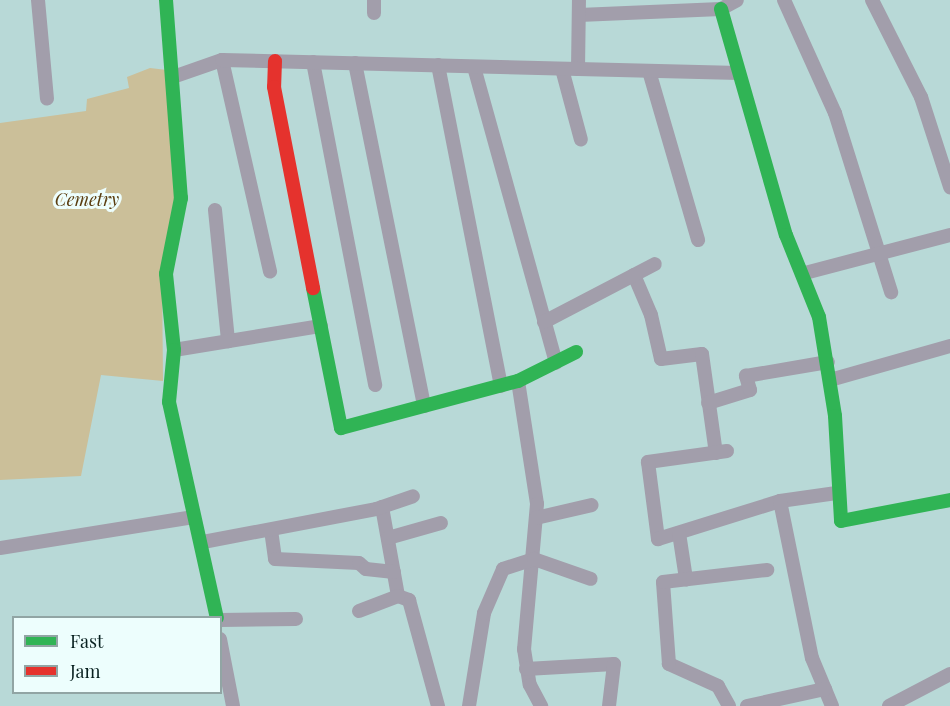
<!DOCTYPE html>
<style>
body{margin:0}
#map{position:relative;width:950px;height:706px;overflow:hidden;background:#b8d9d7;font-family:"Playfair Display",serif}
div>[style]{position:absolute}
.green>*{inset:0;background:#cbbf99}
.street>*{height:14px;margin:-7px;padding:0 7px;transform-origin:7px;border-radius:7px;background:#a29eab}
.fast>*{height:14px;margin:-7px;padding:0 7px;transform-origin:7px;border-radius:7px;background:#30b455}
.jam>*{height:14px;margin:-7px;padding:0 7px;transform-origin:7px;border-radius:7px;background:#e5322d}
span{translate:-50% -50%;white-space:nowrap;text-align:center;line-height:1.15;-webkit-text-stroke:6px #edfefd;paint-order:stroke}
.park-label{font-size:18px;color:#5a3d10;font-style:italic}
.legend{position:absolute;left:12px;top:616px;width:210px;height:78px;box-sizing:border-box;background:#edfefd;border:2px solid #91a5a4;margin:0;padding:8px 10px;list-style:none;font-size:18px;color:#07201f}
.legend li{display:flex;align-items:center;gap:12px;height:30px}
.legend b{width:30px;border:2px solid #91a5a4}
</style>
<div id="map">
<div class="green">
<i style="clip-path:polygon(150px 68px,167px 70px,176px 198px,162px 272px,163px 381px,101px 375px,81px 476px,0 480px,0 123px,86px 111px,87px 99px,129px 88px,127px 77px)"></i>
</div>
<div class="street">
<i style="left:38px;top:0;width:99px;rotate:84.8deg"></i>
<i style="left:784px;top:0;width:124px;rotate:65.7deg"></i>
<i style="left:835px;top:113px;width:188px;rotate:72.6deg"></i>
<i style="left:872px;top:0;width:109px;rotate:63.2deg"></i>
<i style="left:921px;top:97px;width:95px;rotate:72.1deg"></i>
<i style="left:374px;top:13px;width:13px;rotate:-90deg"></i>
<i style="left:579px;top:15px;width:142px;rotate:-2.4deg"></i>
<i style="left:721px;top:9px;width:18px;rotate:-29deg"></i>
<i style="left:222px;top:60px;width:217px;rotate:77.2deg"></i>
<i style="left:313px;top:62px;width:329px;rotate:79.1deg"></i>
<i style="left:355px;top:63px;width:350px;rotate:78.6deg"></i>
<i style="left:438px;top:65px;width:327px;rotate:78.9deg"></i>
<i style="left:474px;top:67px;width:307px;rotate:74.5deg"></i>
<i style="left:562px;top:69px;width:73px;rotate:75deg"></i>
<i style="left:578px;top:69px;width:69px;rotate:-89.2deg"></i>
<i style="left:649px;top:71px;width:176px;rotate:73.8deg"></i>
<i style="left:173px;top:77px;width:52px;rotate:-19.1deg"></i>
<i style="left:222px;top:60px;width:517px;rotate:1.44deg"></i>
<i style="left:215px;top:210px;width:132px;rotate:84.3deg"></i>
<i style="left:805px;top:273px;width:150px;rotate:-14.7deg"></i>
<i style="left:634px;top:275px;width:43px;rotate:67deg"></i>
<i style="left:651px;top:315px;width:45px;rotate:77.2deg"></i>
<i style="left:661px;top:359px;width:41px;rotate:-7deg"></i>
<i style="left:702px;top:354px;width:100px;rotate:82deg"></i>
<i style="left:544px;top:322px;width:125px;rotate:-27.6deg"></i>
<i style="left:174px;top:350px;width:149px;rotate:-9.3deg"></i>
<i style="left:830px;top:380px;width:125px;rotate:-15.8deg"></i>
<i style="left:518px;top:381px;width:124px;rotate:81.2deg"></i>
<i style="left:537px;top:504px;width:146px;rotate:95.1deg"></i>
<i style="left:524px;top:649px;width:36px;rotate:81deg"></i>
<i style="left:530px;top:685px;width:24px;rotate:62deg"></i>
<i style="left:708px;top:403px;width:44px;rotate:-17.2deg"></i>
<i style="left:750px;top:390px;width:15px;rotate:-106deg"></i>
<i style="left:746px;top:376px;width:83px;rotate:-9.7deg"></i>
<i style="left:727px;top:451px;width:80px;rotate:172.1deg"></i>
<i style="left:648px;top:462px;width:78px;rotate:82.6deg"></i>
<i style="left:658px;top:539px;width:128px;rotate:-17.3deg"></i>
<i style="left:780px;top:501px;width:57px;rotate:-8.1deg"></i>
<i style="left:780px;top:501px;width:160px;rotate:78.5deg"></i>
<i style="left:812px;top:658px;width:52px;rotate:67.4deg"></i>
<i style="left:382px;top:507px;width:90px;rotate:79.8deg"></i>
<i style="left:398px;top:596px;width:12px;rotate:20deg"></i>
<i style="left:409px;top:600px;width:110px;rotate:74.7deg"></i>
<i style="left:536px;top:518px;width:57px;rotate:-13.1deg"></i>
<i style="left:271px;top:530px;width:29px;rotate:82deg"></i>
<i style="left:275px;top:559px;width:84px;rotate:2.7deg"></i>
<i style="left:359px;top:563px;width:9px;rotate:41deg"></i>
<i style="left:366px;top:569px;width:28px;rotate:6deg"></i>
<i style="left:679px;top:533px;width:47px;rotate:81.3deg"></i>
<i style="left:388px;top:538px;width:55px;rotate:-15.8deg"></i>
<i style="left:203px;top:542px;width:176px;rotate:-10.8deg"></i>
<i style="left:376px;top:509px;width:39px;rotate:-19deg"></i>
<i style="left:0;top:548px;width:196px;rotate:-9.1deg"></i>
<i style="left:359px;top:611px;width:42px;rotate:-21deg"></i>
<i style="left:220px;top:620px;width:76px;rotate:-0.8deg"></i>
<i style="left:220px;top:639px;width:68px;rotate:79deg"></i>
<i style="left:526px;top:669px;width:88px;rotate:-3.3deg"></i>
<i style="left:614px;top:664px;width:42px;rotate:96.8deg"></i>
<i style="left:469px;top:706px;width:94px;rotate:-80.8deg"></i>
<i style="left:484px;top:613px;width:48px;rotate:-66.6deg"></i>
<i style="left:503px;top:569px;width:33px;rotate:-18deg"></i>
<i style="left:534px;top:559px;width:60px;rotate:19.3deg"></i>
<i style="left:729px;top:706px;width:23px;rotate:-119deg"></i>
<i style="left:718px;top:686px;width:54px;rotate:-155.8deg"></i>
<i style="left:669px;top:664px;width:82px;rotate:-94.2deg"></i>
<i style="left:663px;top:582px;width:105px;rotate:-6.6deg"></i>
<i style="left:747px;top:706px;width:80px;rotate:-12.3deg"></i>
<i style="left:889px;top:706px;width:69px;rotate:-27.7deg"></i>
</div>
<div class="fast">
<i style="left:166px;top:0;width:199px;rotate:85.7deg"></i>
<i style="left:181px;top:198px;width:77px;rotate:101.2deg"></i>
<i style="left:166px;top:274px;width:76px;rotate:84deg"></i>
<i style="left:174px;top:350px;width:52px;rotate:95.5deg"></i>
<i style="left:169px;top:402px;width:221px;rotate:77.5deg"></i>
<i style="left:721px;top:9px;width:235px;rotate:74deg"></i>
<i style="left:786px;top:235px;width:88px;rotate:68.1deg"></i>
<i style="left:819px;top:317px;width:100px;rotate:80.8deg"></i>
<i style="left:835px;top:416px;width:105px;rotate:86.7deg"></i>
<i style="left:841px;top:521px;width:111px;rotate:-10.9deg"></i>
<i style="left:313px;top:288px;width:143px;rotate:78.7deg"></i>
<i style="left:341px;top:428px;width:183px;rotate:-14.9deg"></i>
<i style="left:518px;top:381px;width:65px;rotate:-26.6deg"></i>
</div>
<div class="jam">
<i style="left:275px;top:61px;width:26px;rotate:92deg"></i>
<i style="left:274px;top:87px;width:205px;rotate:79deg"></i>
</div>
<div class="park-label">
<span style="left:87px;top:199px">Cemetry</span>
</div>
<ul class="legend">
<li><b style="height:8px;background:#30b455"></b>Fast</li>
<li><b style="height:8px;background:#e5322d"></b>Jam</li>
</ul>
</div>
